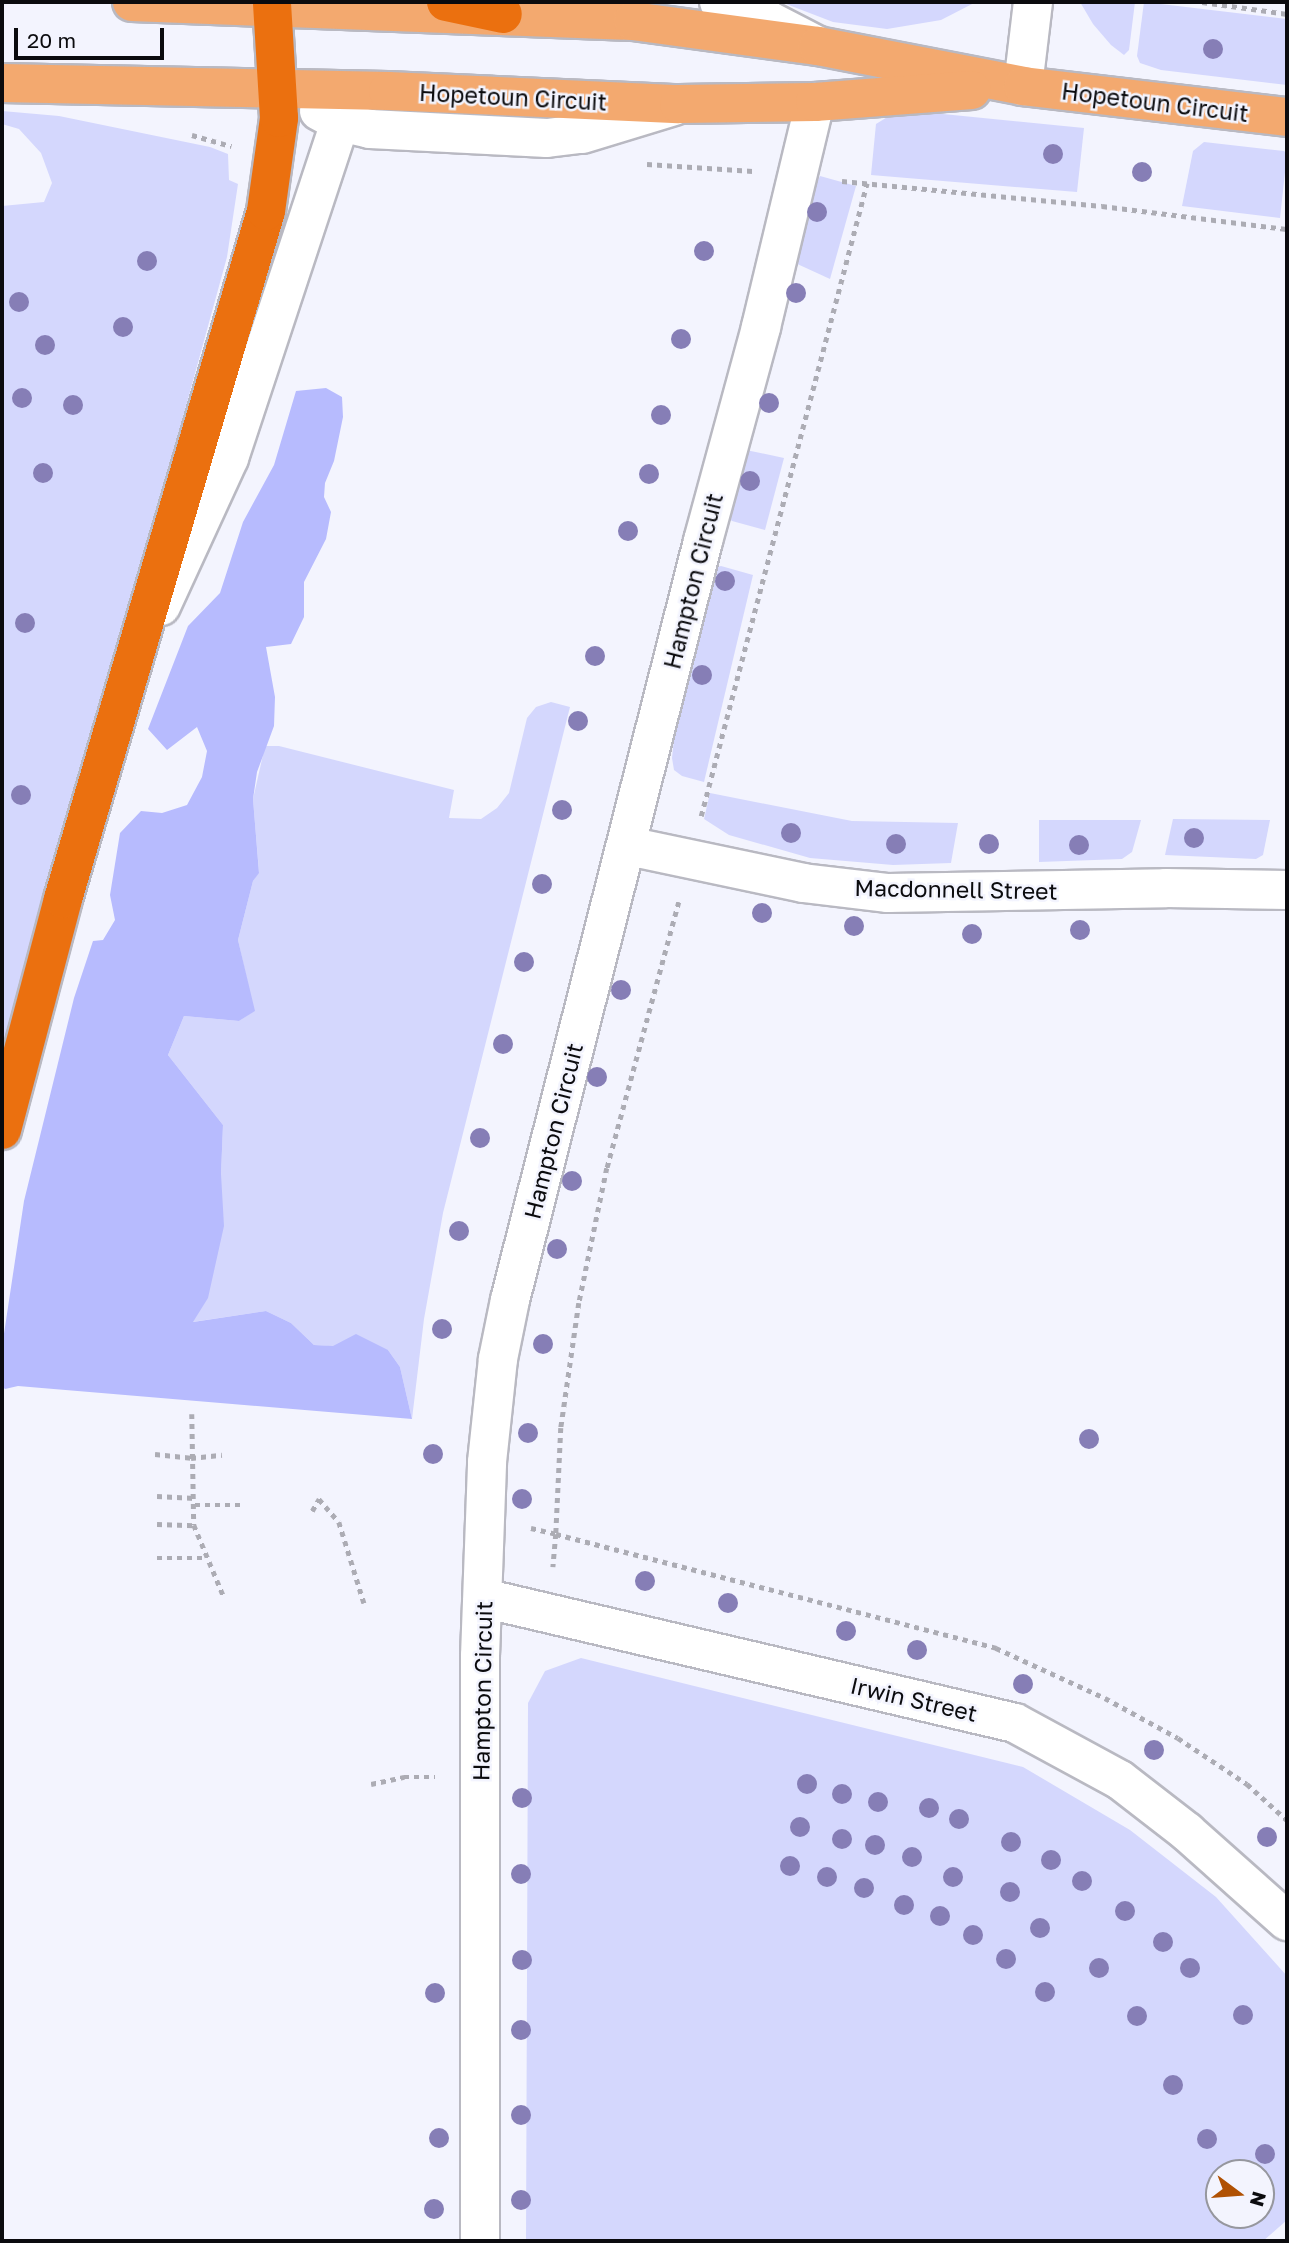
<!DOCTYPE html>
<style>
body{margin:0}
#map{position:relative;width:1289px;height:2243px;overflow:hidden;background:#f3f4fe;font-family:"Golos Text",sans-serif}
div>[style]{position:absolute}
.green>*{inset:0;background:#d4d7fd}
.forest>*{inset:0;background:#b7bbfe}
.path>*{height:4.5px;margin-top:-2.25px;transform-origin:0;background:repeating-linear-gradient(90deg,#acacb4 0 5px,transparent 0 10px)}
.roads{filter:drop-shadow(2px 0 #b9b9c2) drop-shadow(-2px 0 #b9b9c2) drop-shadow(0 2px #b9b9c2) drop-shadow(0 -2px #b9b9c2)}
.minor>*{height:38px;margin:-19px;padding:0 19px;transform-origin:19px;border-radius:19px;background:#fff}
.major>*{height:38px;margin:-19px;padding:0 19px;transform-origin:19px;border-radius:19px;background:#f3a96f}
.highway>*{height:38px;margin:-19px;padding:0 19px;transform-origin:19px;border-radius:19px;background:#eb700f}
.trees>*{width:20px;height:20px;margin:-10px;border-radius:50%;background:#867eb6}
span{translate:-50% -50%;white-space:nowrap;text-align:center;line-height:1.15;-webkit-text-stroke:5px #f3f4fe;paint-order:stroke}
.street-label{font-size:23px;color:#0b0b0e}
.frame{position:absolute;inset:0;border:4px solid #0b0b0e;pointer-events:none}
.north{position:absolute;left:1205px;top:2159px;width:70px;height:70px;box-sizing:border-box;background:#f3f4fe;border:2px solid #96979e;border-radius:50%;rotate:106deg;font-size:19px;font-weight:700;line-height:28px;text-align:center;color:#0b0b0e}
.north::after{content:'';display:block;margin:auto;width:24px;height:32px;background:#b05103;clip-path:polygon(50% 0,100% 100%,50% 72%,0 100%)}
.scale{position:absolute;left:14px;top:28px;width:150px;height:32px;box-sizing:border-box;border:4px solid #0b0b0e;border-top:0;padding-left:9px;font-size:21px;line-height:24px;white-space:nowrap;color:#0b0b0e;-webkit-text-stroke:5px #f3f4fe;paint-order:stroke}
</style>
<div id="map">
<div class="green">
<i style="clip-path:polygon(781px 2px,976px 2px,941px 20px,887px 29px,833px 22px)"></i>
<i style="clip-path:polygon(1080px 2px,1135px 2px,1129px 50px,1124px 55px,1111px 45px,1093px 24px)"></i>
<i style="clip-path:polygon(1144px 2px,1287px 19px,1287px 85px,1161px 70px,1140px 63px,1137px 56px)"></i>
<i style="clip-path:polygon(2px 111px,59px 116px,210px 147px,228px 154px,229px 180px,238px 184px,227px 257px,2px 1076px,2px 206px,44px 202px,52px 183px,41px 153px,19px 129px,2px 124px)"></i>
<i style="clip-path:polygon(913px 111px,1084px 128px,1077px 192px,871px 175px,876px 124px,889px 116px)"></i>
<i style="clip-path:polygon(1204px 142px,1284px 151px,1287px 154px,1280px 218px,1182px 206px,1193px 151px)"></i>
<i style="clip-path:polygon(820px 176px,856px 186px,830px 279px,793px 262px,810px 197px)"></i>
<i style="clip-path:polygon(746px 450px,784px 458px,765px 530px,732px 521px,728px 517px)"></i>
<i style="clip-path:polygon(721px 566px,753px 575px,704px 782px,682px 776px,674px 770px,672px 758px,675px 729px,717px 567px)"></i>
<i style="clip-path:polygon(551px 702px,570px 707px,443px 1213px,424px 1319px,412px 1419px,400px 1367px,388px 1350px,314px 1345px,291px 1323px,266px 1311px,192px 1322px,221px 1174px,223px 1125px,168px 1055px,184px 1016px,239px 1021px,254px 1011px,238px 940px,253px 881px,259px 872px,253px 799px,265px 746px,279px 746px,454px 790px,449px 818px,481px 819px,497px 808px,509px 793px,527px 718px,536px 707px)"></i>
<i style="clip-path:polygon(710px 793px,852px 821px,958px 823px,951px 863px,893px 865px,810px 858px,729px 835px,704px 819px)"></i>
<i style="clip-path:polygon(1173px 819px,1270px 820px,1263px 855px,1256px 859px,1165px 855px)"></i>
<i style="clip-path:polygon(1039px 820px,1141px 820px,1132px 852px,1122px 859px,1039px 862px)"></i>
<i style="clip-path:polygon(evenodd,581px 1658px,1023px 1767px,1130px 1830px,1216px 1897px,1287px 1976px,1287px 2220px,1263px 2241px,526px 2241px,528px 1703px,545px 1671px,581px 1658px,1219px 2173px,1261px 2173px,1261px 2215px,1219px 2215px,1219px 2173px)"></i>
</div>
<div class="forest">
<i style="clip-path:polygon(326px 388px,342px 397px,343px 417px,334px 461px,325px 483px,324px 497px,331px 512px,326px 539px,304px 582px,304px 617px,291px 644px,266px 647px,275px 697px,274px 726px,257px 772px,253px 799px,259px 873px,253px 881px,238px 940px,255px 1011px,239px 1021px,184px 1016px,168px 1055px,223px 1125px,221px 1174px,224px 1226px,208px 1298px,193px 1322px,266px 1311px,291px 1323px,314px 1345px,333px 1346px,356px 1334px,388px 1350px,400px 1367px,412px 1419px,18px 1386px,5px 1389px,2px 1386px,2px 1347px,24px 1201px,74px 998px,93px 941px,103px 940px,115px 920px,110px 895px,120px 833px,141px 811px,162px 813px,187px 805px,202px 777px,207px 751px,197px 727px,167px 750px,148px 729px,188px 626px,220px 593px,243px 522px,274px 465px,296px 391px)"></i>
</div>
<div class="path">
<i style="left:1202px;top:2px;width:86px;rotate:8deg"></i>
<i style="left:192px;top:135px;width:41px;rotate:15.8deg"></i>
<i style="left:647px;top:164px;width:106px;rotate:3.8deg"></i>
<i style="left:842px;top:181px;width:261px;rotate:5.5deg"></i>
<i style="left:1102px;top:206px;width:186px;rotate:7.1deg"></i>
<i style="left:701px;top:816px;width:654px;rotate:-75.31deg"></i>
<i style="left:679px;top:902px;width:276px;rotate:105.1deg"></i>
<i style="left:607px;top:1168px;width:138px;rotate:101.7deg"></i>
<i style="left:579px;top:1303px;width:126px;rotate:98.2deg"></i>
<i style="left:561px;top:1428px;width:106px;rotate:92.7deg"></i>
<i style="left:556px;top:1534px;width:455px;rotate:14.5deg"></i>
<i style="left:996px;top:1648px;width:120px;rotate:24.6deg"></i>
<i style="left:1105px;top:1698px;width:83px;rotate:28.7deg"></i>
<i style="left:1178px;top:1738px;width:83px;rotate:33.7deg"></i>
<i style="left:1247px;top:1784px;width:54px;rotate:42deg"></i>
<i style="left:192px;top:1414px;width:111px;rotate:89deg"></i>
<i style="left:194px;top:1525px;width:78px;rotate:67.4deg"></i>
<i style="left:155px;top:1454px;width:36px;rotate:6deg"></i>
<i style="left:191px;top:1458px;width:31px;rotate:-6deg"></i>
<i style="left:157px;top:1496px;width:38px;rotate:3deg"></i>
<i style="left:195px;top:1505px;width:48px"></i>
<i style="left:312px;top:1511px;width:14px;rotate:-60deg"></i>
<i style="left:319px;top:1499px;width:30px;rotate:49deg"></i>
<i style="left:339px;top:1522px;width:85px;rotate:72.8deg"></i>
<i style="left:157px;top:1524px;width:37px;rotate:2deg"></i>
<i style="left:531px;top:1528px;width:26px;rotate:13deg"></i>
<i style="left:556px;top:1534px;width:33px;rotate:95deg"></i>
<i style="left:157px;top:1558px;width:50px"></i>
<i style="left:371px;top:1784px;width:34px;rotate:-12deg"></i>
<i style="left:404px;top:1777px;width:31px"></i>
</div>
<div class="roads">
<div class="minor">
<i style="left:719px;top:2px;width:52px;rotate:20.2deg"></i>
<i style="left:768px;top:20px;width:54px;rotate:27.5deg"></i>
<i style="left:1023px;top:86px;width:85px;rotate:-83.2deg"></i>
<i style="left:319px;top:111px;width:24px;rotate:28deg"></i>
<i style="left:340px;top:122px;width:31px;rotate:13deg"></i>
<i style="left:370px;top:129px;width:177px;rotate:2.9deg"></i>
<i style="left:547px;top:138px;width:35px;rotate:-7deg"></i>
<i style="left:582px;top:134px;width:96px;rotate:-16.9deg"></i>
<i style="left:161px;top:606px;width:163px;rotate:-65.3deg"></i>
<i style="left:229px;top:458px;width:354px;rotate:-71.7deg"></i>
<i style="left:628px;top:846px;width:179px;rotate:11.9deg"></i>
<i style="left:803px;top:883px;width:86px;rotate:6.7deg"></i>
<i style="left:888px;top:893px;width:278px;rotate:-1deg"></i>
<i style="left:1166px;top:888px;width:121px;rotate:0.9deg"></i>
<i style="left:483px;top:1598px;width:546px;rotate:13.22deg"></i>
<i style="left:1015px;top:1723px;width:119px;rotate:28.5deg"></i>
<i style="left:1120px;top:1780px;width:85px;rotate:37.8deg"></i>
<i style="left:1187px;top:1832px;width:134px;rotate:41.7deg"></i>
<i style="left:480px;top:2241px;width:585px;rotate:-90deg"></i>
<i style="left:480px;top:1656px;width:194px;rotate:-87.9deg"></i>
<i style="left:487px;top:1462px;width:104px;rotate:-83.9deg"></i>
<i style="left:498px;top:1359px;width:60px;rotate:-78.5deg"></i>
<i style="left:510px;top:1300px;width:783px;rotate:-75.73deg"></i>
<i style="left:703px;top:541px;width:222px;rotate:-74.8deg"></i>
<i style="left:761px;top:327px;width:231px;rotate:-76.5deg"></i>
</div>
<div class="major">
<i style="left:132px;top:2px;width:501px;rotate:2.17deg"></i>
<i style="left:633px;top:21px;width:187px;rotate:7.7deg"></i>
<i style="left:818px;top:46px;width:209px;rotate:11deg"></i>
<i style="left:1023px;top:86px;width:266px;rotate:6.7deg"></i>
<i style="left:2px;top:83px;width:386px;rotate:1.2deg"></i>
<i style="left:388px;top:91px;width:291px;rotate:2.6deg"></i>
<i style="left:679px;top:104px;width:136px;rotate:-0.8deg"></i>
<i style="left:815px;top:102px;width:157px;rotate:-4.4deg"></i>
</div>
<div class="highway">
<i style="left:446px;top:2px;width:58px;rotate:11.9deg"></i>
<i style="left:2px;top:1130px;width:239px;rotate:-75.2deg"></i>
<i style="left:63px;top:899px;width:717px;rotate:-73.56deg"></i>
<i style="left:266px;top:211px;width:94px;rotate:-82deg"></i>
<i style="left:279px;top:118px;width:116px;rotate:-93.5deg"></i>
</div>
</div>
<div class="trees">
<i style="left:1213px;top:49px"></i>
<i style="left:1053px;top:154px"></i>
<i style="left:1142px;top:172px"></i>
<i style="left:817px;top:212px"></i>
<i style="left:704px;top:251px"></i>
<i style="left:147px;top:261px"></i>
<i style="left:796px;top:293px"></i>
<i style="left:19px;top:302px"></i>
<i style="left:123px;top:327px"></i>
<i style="left:681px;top:339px"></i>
<i style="left:45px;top:345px"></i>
<i style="left:22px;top:398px"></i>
<i style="left:769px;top:403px"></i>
<i style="left:73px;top:405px"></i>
<i style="left:661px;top:415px"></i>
<i style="left:43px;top:473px"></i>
<i style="left:649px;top:474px"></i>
<i style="left:750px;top:481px"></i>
<i style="left:628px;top:531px"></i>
<i style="left:725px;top:581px"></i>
<i style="left:25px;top:623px"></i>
<i style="left:595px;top:656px"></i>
<i style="left:702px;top:675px"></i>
<i style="left:578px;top:721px"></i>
<i style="left:21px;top:795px"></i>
<i style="left:562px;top:810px"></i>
<i style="left:791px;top:833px"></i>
<i style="left:1194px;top:838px"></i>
<i style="left:896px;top:844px"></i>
<i style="left:989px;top:844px"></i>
<i style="left:1079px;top:845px"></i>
<i style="left:542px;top:884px"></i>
<i style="left:762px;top:913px"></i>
<i style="left:854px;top:926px"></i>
<i style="left:1080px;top:930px"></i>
<i style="left:972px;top:934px"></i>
<i style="left:524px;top:962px"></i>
<i style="left:621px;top:990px"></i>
<i style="left:503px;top:1044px"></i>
<i style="left:597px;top:1077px"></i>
<i style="left:480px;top:1138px"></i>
<i style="left:572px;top:1181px"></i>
<i style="left:459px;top:1231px"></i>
<i style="left:557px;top:1249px"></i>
<i style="left:442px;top:1329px"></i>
<i style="left:543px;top:1344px"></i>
<i style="left:528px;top:1433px"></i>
<i style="left:1089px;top:1439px"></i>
<i style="left:433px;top:1454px"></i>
<i style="left:522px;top:1499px"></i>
<i style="left:645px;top:1581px"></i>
<i style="left:728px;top:1603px"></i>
<i style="left:846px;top:1631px"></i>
<i style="left:917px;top:1650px"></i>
<i style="left:1023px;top:1684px"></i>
<i style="left:1154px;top:1750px"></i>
<i style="left:807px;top:1784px"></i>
<i style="left:842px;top:1794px"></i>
<i style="left:522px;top:1798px"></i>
<i style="left:878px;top:1802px"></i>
<i style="left:929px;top:1808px"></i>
<i style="left:959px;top:1819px"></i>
<i style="left:800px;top:1827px"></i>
<i style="left:1267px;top:1837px"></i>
<i style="left:842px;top:1839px"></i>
<i style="left:1011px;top:1842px"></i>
<i style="left:875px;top:1845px"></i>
<i style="left:912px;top:1857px"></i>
<i style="left:1051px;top:1860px"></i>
<i style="left:790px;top:1866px"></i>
<i style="left:521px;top:1874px"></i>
<i style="left:827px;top:1877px"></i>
<i style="left:953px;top:1877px"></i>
<i style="left:1082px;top:1881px"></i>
<i style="left:864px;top:1888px"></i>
<i style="left:1010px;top:1892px"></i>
<i style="left:904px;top:1905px"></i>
<i style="left:1125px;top:1911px"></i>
<i style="left:940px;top:1916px"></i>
<i style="left:1040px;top:1928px"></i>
<i style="left:973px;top:1935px"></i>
<i style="left:1163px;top:1942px"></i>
<i style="left:1006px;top:1959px"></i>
<i style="left:522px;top:1960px"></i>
<i style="left:1099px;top:1968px"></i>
<i style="left:1190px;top:1968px"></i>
<i style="left:1045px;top:1992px"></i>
<i style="left:435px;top:1993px"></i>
<i style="left:1243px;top:2015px"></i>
<i style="left:1137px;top:2016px"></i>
<i style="left:521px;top:2030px"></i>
<i style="left:1173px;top:2085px"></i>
<i style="left:521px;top:2115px"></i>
<i style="left:439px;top:2138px"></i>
<i style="left:1207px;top:2139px"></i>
<i style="left:1265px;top:2154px"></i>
<i style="left:521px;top:2200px"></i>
<i style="left:434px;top:2209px"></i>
</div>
<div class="street-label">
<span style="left:513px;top:97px;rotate:3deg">Hopetoun Circuit</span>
<span style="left:1155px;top:102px;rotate:7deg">Hopetoun Circuit</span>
<span style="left:693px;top:581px;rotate:-76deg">Hampton Circuit</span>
<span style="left:956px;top:889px;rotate:1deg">Macdonnell Street</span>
<span style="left:553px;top:1131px;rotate:-76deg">Hampton Circuit</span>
<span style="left:482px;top:1691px;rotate:-89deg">Hampton Circuit</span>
<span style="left:914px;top:1699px;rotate:13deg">Irwin Street</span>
</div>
<div class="frame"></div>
<div class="north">N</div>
<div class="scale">20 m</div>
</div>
